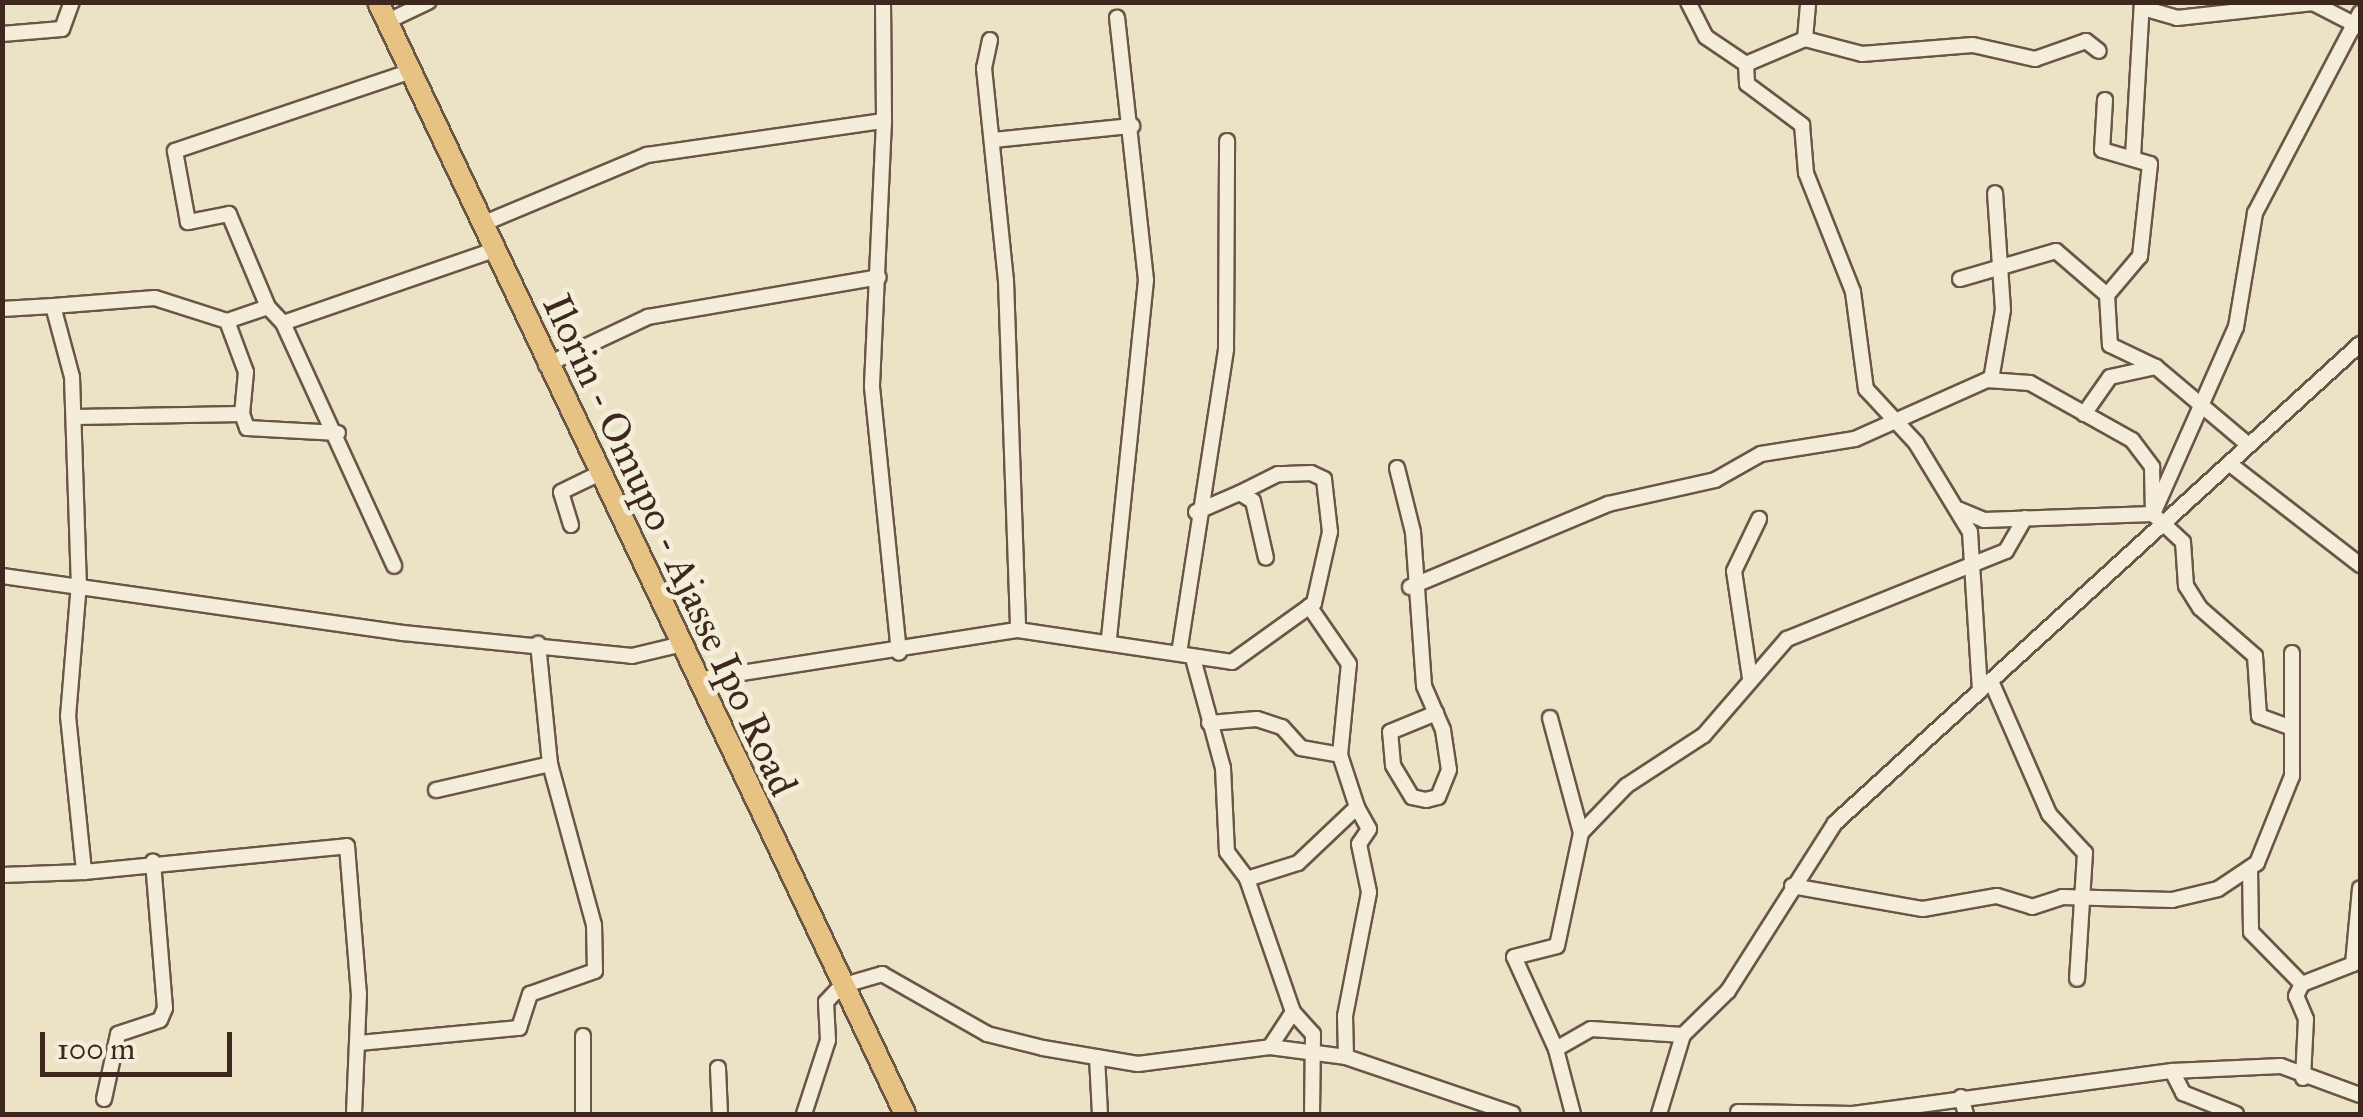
<!DOCTYPE html>
<style>
body{margin:0}
#map{position:relative;width:2363px;height:1117px;overflow:hidden;background:#ece3c6;font-family:"IM FELL Great Primer",serif}
div>[style]{position:absolute}
.roads{filter:drop-shadow(2px 0 #6a5647) drop-shadow(-2px 0 #6a5647) drop-shadow(0 2px #6a5647) drop-shadow(0 -2px #6a5647)}
.minor>*{height:14px;margin:-7px;padding:0 7px;transform-origin:7px;border-radius:7px;background:#f3edda}
.highway>*{height:20px;margin:-10px;padding:0 10px;transform-origin:10px;border-radius:10px;background:#e6c283}
span{translate:-50% -50%;white-space:nowrap;text-align:center;line-height:1.15;-webkit-text-stroke:10px #f3edda;paint-order:stroke}
.street-label{font-size:40px;color:#3e271d}
.frame{position:absolute;inset:0;border:5px solid #3e271d;pointer-events:none}
.scale{position:absolute;left:40px;top:1032px;width:192px;height:45px;box-sizing:border-box;border:5px solid #3e271d;border-top:0;padding-left:12px;font-size:30px;line-height:35px;white-space:nowrap;color:#3e271d;-webkit-text-stroke:8px #f3edda;paint-order:stroke}
</style>
<div id="map">
<div class="roads">
<div class="minor">
<i style="left:883px;top:2px;width:119px;rotate:89.5deg"></i>
<i style="left:1688px;top:2px;width:39px;rotate:63deg"></i>
<i style="left:1706px;top:37px;width:48px;rotate:34deg"></i>
<i style="left:1746px;top:64px;width:20px;rotate:87deg"></i>
<i style="left:1747px;top:84px;width:69px;rotate:36.7deg"></i>
<i style="left:1802px;top:125px;width:48px;rotate:85.2deg"></i>
<i style="left:1806px;top:173px;width:128px;rotate:68.4deg"></i>
<i style="left:1853px;top:292px;width:98px;rotate:82.4deg"></i>
<i style="left:1866px;top:389px;width:74px;rotate:47.2deg"></i>
<i style="left:1916px;top:443px;width:104px;rotate:58.8deg"></i>
<i style="left:1970px;top:532px;width:159px;rotate:86.4deg"></i>
<i style="left:2143px;top:8px;width:35px;rotate:16deg"></i>
<i style="left:2177px;top:18px;width:137px;rotate:-6.3deg"></i>
<i style="left:2313px;top:3px;width:53px;rotate:27.1deg"></i>
<i style="left:386px;top:22px;width:47px;rotate:-25.5deg"></i>
<i style="left:2px;top:34px;width:60px;rotate:-4.8deg"></i>
<i style="left:62px;top:29px;width:29px;rotate:-70deg"></i>
<i style="left:1805px;top:39px;width:37px;rotate:-85deg"></i>
<i style="left:990px;top:40px;width:29px;rotate:102deg"></i>
<i style="left:984px;top:68px;width:214px;rotate:84.1deg"></i>
<i style="left:1006px;top:281px;width:349px;rotate:88deg"></i>
<i style="left:1746px;top:64px;width:64px;rotate:-23deg"></i>
<i style="left:1805px;top:39px;width:59px;rotate:14.7deg"></i>
<i style="left:1862px;top:54px;width:111px;rotate:-4.6deg"></i>
<i style="left:1973px;top:45px;width:64px;rotate:12.7deg"></i>
<i style="left:2035px;top:59px;width:54px;rotate:-19.4deg"></i>
<i style="left:2086px;top:41px;width:16px;rotate:38deg"></i>
<i style="left:2105px;top:100px;width:50px;rotate:93.4deg"></i>
<i style="left:2102px;top:150px;width:50px;rotate:16.3deg"></i>
<i style="left:2150px;top:164px;width:93px;rotate:96.2deg"></i>
<i style="left:2140px;top:256px;width:51px;rotate:130.2deg"></i>
<i style="left:993px;top:140px;width:140px;rotate:-5.8deg"></i>
<i style="left:2133px;top:157px;width:154px;rotate:-86.7deg"></i>
<i style="left:482px;top:224px;width:179px;rotate:-22.7deg"></i>
<i style="left:647px;top:155px;width:239px;rotate:-8.2deg"></i>
<i style="left:884px;top:121px;width:266px;rotate:92.6deg"></i>
<i style="left:872px;top:387px;width:267px;rotate:84.2deg"></i>
<i style="left:1960px;top:279px;width:100px;rotate:-16.3deg"></i>
<i style="left:2056px;top:251px;width:67px;rotate:40.8deg"></i>
<i style="left:2107px;top:295px;width:50px;rotate:86.6deg"></i>
<i style="left:2110px;top:345px;width:51px;rotate:25.6deg"></i>
<i style="left:53px;top:306px;width:102px;rotate:-4.5deg"></i>
<i style="left:155px;top:298px;width:76px;rotate:17.7deg"></i>
<i style="left:227px;top:321px;width:54px;rotate:69.6deg"></i>
<i style="left:246px;top:372px;width:42px;rotate:95.4deg"></i>
<i style="left:268px;top:307px;width:22px;rotate:47deg"></i>
<i style="left:283px;top:323px;width:223px;rotate:-19.1deg"></i>
<i style="left:2px;top:309px;width:51px;rotate:-3.4deg"></i>
<i style="left:53px;top:306px;width:73px;rotate:75deg"></i>
<i style="left:72px;top:377px;width:206px;rotate:88.1deg"></i>
<i style="left:79px;top:583px;width:133px;rotate:94.7deg"></i>
<i style="left:68px;top:716px;width:157px;rotate:84.1deg"></i>
<i style="left:84px;top:872px;width:82px;rotate:177.9deg"></i>
<i style="left:227px;top:321px;width:43px;rotate:-18.9deg"></i>
<i style="left:268px;top:307px;width:101px;rotate:-112.8deg"></i>
<i style="left:229px;top:214px;width:42px;rotate:169deg"></i>
<i style="left:188px;top:222px;width:72px;rotate:-100.4deg"></i>
<i style="left:175px;top:151px;width:247px;rotate:-18.7deg"></i>
<i style="left:283px;top:323px;width:267px;rotate:65.4deg"></i>
<i style="left:546px;top:365px;width:113px;rotate:-25.2deg"></i>
<i style="left:648px;top:317px;width:234px;rotate:-9.8deg"></i>
<i style="left:1991px;top:380px;width:71px;rotate:-80.3deg"></i>
<i style="left:2003px;top:310px;width:117px;rotate:-93.9deg"></i>
<i style="left:2084px;top:414px;width:45px;rotate:-54.9deg"></i>
<i style="left:2110px;top:377px;width:47px;rotate:-12.3deg"></i>
<i style="left:2156px;top:367px;width:115px;rotate:40.1deg"></i>
<i style="left:76px;top:417px;width:166px;rotate:-1deg"></i>
<i style="left:242px;top:414px;width:15px;rotate:70deg"></i>
<i style="left:247px;top:428px;width:91px;rotate:3.1deg"></i>
<i style="left:2230px;top:464px;width:165px;rotate:37.8deg"></i>
<i style="left:1397px;top:468px;width:66px;rotate:76deg"></i>
<i style="left:1413px;top:532px;width:154px;rotate:85.9deg"></i>
<i style="left:1424px;top:686px;width:48px;rotate:66.6deg"></i>
<i style="left:1443px;top:730px;width:40px;rotate:81.5deg"></i>
<i style="left:1449px;top:770px;width:29px;rotate:112deg"></i>
<i style="left:1438px;top:797px;width:12px;rotate:166deg"></i>
<i style="left:1426px;top:800px;width:14px;rotate:-168deg"></i>
<i style="left:1412px;top:797px;width:37px;rotate:-121deg"></i>
<i style="left:1393px;top:765px;width:33px;rotate:-95deg"></i>
<i style="left:1390px;top:732px;width:50px;rotate:-22.4deg"></i>
<i style="left:1196px;top:512px;width:48px;rotate:-23.4deg"></i>
<i style="left:1240px;top:493px;width:15px;rotate:32deg"></i>
<i style="left:1253px;top:501px;width:58px;rotate:77.2deg"></i>
<i style="left:571px;top:525px;width:34px;rotate:-107deg"></i>
<i style="left:561px;top:492px;width:41px;rotate:-25.9deg"></i>
<i style="left:2px;top:576px;width:405px;rotate:8.1deg"></i>
<i style="left:403px;top:633px;width:230px;rotate:5.7deg"></i>
<i style="left:632px;top:656px;width:47px;rotate:-13.4deg"></i>
<i style="left:1410px;top:587px;width:215px;rotate:-22.7deg"></i>
<i style="left:1608px;top:504px;width:110px;rotate:-12.6deg"></i>
<i style="left:1715px;top:480px;width:53px;rotate:-29.5deg"></i>
<i style="left:1761px;top:454px;width:95px;rotate:-9.1deg"></i>
<i style="left:1855px;top:439px;width:145px;rotate:-24.1deg"></i>
<i style="left:1987px;top:380px;width:43px;rotate:4deg"></i>
<i style="left:2030px;top:383px;width:117px;rotate:29.2deg"></i>
<i style="left:2132px;top:440px;width:34px;rotate:53deg"></i>
<i style="left:2152px;top:467px;width:47px;rotate:88.8deg"></i>
<i style="left:2153px;top:514px;width:169px;rotate:178deg"></i>
<i style="left:1984px;top:520px;width:26px;rotate:-157deg"></i>
<i style="left:1109px;top:638px;width:360px;rotate:-84.1deg"></i>
<i style="left:1146px;top:280px;width:264px;rotate:-96.3deg"></i>
<i style="left:1180px;top:647px;width:302px;rotate:-81.2deg"></i>
<i style="left:1226px;top:349px;width:208px;rotate:-89.7deg"></i>
<i style="left:1194px;top:662px;width:110px;rotate:74.7deg"></i>
<i style="left:1223px;top:768px;width:84px;rotate:87.3deg"></i>
<i style="left:1227px;top:852px;width:34px;rotate:53deg"></i>
<i style="left:1247px;top:879px;width:141px;rotate:70.9deg"></i>
<i style="left:1293px;top:1012px;width:30px;rotate:48deg"></i>
<i style="left:1313px;top:1034px;width:80px;rotate:90.7deg"></i>
<i style="left:1750px;top:678px;width:108px;rotate:-98.5deg"></i>
<i style="left:1734px;top:571px;width:58px;rotate:-64.3deg"></i>
<i style="left:697px;top:680px;width:325px;rotate:-8.9deg"></i>
<i style="left:1018px;top:630px;width:216px;rotate:8.5deg"></i>
<i style="left:1232px;top:662px;width:101px;rotate:-35.7deg"></i>
<i style="left:1314px;top:603px;width:73px;rotate:-77.3deg"></i>
<i style="left:1330px;top:532px;width:53px;rotate:-96.5deg"></i>
<i style="left:1324px;top:479px;width:14px;rotate:-155deg"></i>
<i style="left:1311px;top:473px;width:33px;rotate:178deg"></i>
<i style="left:1278px;top:474px;width:42px;rotate:153.4deg"></i>
<i style="left:1991px;top:681px;width:145px;rotate:66.4deg"></i>
<i style="left:2049px;top:814px;width:53px;rotate:47.3deg"></i>
<i style="left:2085px;top:853px;width:126px;rotate:93.6deg"></i>
<i style="left:1550px;top:718px;width:119px;rotate:74.9deg"></i>
<i style="left:1209px;top:723px;width:48px;rotate:-4.8deg"></i>
<i style="left:1257px;top:719px;width:26px;rotate:18deg"></i>
<i style="left:1282px;top:727px;width:28px;rotate:48deg"></i>
<i style="left:1301px;top:748px;width:40px;rotate:10deg"></i>
<i style="left:2292px;top:728px;width:35px;rotate:-160deg"></i>
<i style="left:2259px;top:716px;width:60px;rotate:-93.8deg"></i>
<i style="left:2255px;top:656px;width:73px;rotate:-138.9deg"></i>
<i style="left:2200px;top:608px;width:26px;rotate:-122deg"></i>
<i style="left:2186px;top:586px;width:44px;rotate:-93.9deg"></i>
<i style="left:2183px;top:542px;width:41px;rotate:-137deg"></i>
<i style="left:2153px;top:514px;width:205px;rotate:-66.1deg"></i>
<i style="left:2236px;top:327px;width:116px;rotate:-80.5deg"></i>
<i style="left:2255px;top:213px;width:226px;rotate:-62.3deg"></i>
<i style="left:436px;top:790px;width:117px;rotate:-12.8deg"></i>
<i style="left:550px;top:764px;width:121px;rotate:-95.7deg"></i>
<i style="left:2250px;top:868px;width:64px;rotate:89.1deg"></i>
<i style="left:2251px;top:932px;width:73px;rotate:45.6deg"></i>
<i style="left:84px;top:872px;width:264px;rotate:-5.6deg"></i>
<i style="left:347px;top:846px;width:148px;rotate:85.4deg"></i>
<i style="left:359px;top:994px;width:120px;rotate:92.4deg"></i>
<i style="left:1247px;top:879px;width:53px;rotate:-17.4deg"></i>
<i style="left:1298px;top:863px;width:81px;rotate:-43.5deg"></i>
<i style="left:1357px;top:807px;width:55px;rotate:-108.1deg"></i>
<i style="left:1340px;top:755px;width:91px;rotate:-84.4deg"></i>
<i style="left:1349px;top:664px;width:70px;rotate:-124.6deg"></i>
<i style="left:1792px;top:886px;width:133px;rotate:10deg"></i>
<i style="left:1923px;top:909px;width:75px;rotate:-10deg"></i>
<i style="left:1997px;top:896px;width:37px;rotate:17deg"></i>
<i style="left:2032px;top:907px;width:32px;rotate:-18deg"></i>
<i style="left:2062px;top:897px;width:110px;rotate:1.6deg"></i>
<i style="left:2172px;top:900px;width:47px;rotate:-13.4deg"></i>
<i style="left:2218px;top:889px;width:47px;rotate:-33.7deg"></i>
<i style="left:2257px;top:863px;width:94px;rotate:-68.1deg"></i>
<i style="left:2292px;top:776px;width:123px;rotate:-90deg"></i>
<i style="left:359px;top:1043px;width:161px;rotate:-5.4deg"></i>
<i style="left:519px;top:1028px;width:36px;rotate:-72deg"></i>
<i style="left:530px;top:994px;width:69px;rotate:-19.5deg"></i>
<i style="left:595px;top:971px;width:46px;rotate:-91.2deg"></i>
<i style="left:594px;top:925px;width:167px;rotate:-105.3deg"></i>
<i style="left:1270px;top:1047px;width:42px;rotate:-56.7deg"></i>
<i style="left:1556px;top:1049px;width:40px;rotate:-29.7deg"></i>
<i style="left:1591px;top:1029px;width:92px;rotate:3.7deg"></i>
<i style="left:1097px;top:1057px;width:57px;rotate:87deg"></i>
<i style="left:1346px;top:1057px;width:41px;rotate:-91.4deg"></i>
<i style="left:1345px;top:1016px;width:126px;rotate:-79deg"></i>
<i style="left:1369px;top:892px;width:49px;rotate:-101.8deg"></i>
<i style="left:1359px;top:844px;width:18px;rotate:-56deg"></i>
<i style="left:1369px;top:829px;width:25px;rotate:-119deg"></i>
<i style="left:718px;top:1068px;width:46px;rotate:87.5deg"></i>
<i style="left:2172px;top:1071px;width:109px;rotate:-2.6deg"></i>
<i style="left:2281px;top:1066px;width:84px;rotate:20.2deg"></i>
<i style="left:2303px;top:1078px;width:59px;rotate:-87.1deg"></i>
<i style="left:2306px;top:1019px;width:25px;rotate:-113deg"></i>
<i style="left:2296px;top:996px;width:13px;rotate:-63deg"></i>
<i style="left:2302px;top:984px;width:55px;rotate:-21.4deg"></i>
<i style="left:2353px;top:964px;width:76px;rotate:-84.7deg"></i>
<i style="left:1961px;top:1097px;width:18px;rotate:74deg"></i>
<i style="left:104px;top:1099px;width:66px;rotate:-77.8deg"></i>
<i style="left:118px;top:1034px;width:44px;rotate:-18.4deg"></i>
<i style="left:160px;top:1020px;width:13px;rotate:-67deg"></i>
<i style="left:165px;top:1008px;width:147px;rotate:-94.7deg"></i>
<i style="left:1738px;top:1112px;width:115px;rotate:1deg"></i>
<i style="left:1853px;top:1114px;width:322px;rotate:-7.7deg"></i>
<i style="left:2172px;top:1071px;width:25px;rotate:63deg"></i>
<i style="left:2183px;top:1093px;width:57px;rotate:21.6deg"></i>
<i style="left:583px;top:1114px;width:78px;rotate:-90deg"></i>
<i style="left:804px;top:1114px;width:78px;rotate:-72deg"></i>
<i style="left:828px;top:1040px;width:38px;rotate:-93deg"></i>
<i style="left:826px;top:1002px;width:22px;rotate:-47deg"></i>
<i style="left:841px;top:986px;width:43px;rotate:-16.3deg"></i>
<i style="left:882px;top:974px;width:121px;rotate:29.7deg"></i>
<i style="left:987px;top:1034px;width:58px;rotate:14deg"></i>
<i style="left:1043px;top:1048px;width:96px;rotate:9.6deg"></i>
<i style="left:1138px;top:1064px;width:133px;rotate:-7.3deg"></i>
<i style="left:1270px;top:1047px;width:77px;rotate:7.5deg"></i>
<i style="left:1346px;top:1057px;width:176px;rotate:18.8deg"></i>
<i style="left:1573px;top:1114px;width:67px;rotate:-104.7deg"></i>
<i style="left:1556px;top:1049px;width:101px;rotate:-114.5deg"></i>
<i style="left:1514px;top:957px;width:44px;rotate:-14.3deg"></i>
<i style="left:1557px;top:946px;width:116px;rotate:-78deg"></i>
<i style="left:1581px;top:833px;width:65px;rotate:-46.2deg"></i>
<i style="left:1626px;top:786px;width:93px;rotate:-33.2deg"></i>
<i style="left:1704px;top:735px;width:127px;rotate:-49.2deg"></i>
<i style="left:1787px;top:639px;width:236px;rotate:-21.9deg"></i>
<i style="left:2006px;top:551px;width:38px;rotate:-60deg"></i>
<i style="left:1659px;top:1114px;width:83px;rotate:-73.1deg"></i>
<i style="left:1683px;top:1035px;width:63px;rotate:-44.4deg"></i>
<i style="left:1728px;top:991px;width:199px;rotate:-57.5deg"></i>
<i style="left:1835px;top:823px;width:711px;rotate:-42.38deg"></i>
</div>
<div class="highway">
<i style="left:378px;top:2px;width:1231px;rotate:64.64deg"></i>
</div>
</div>
<div class="street-label">
<span style="left:670px;top:545px;rotate:65deg">Ilorin - Omupo - Ajasse Ipo Road</span>
</div>
<div class="frame"></div>
<div class="scale">100 m</div>
</div>
